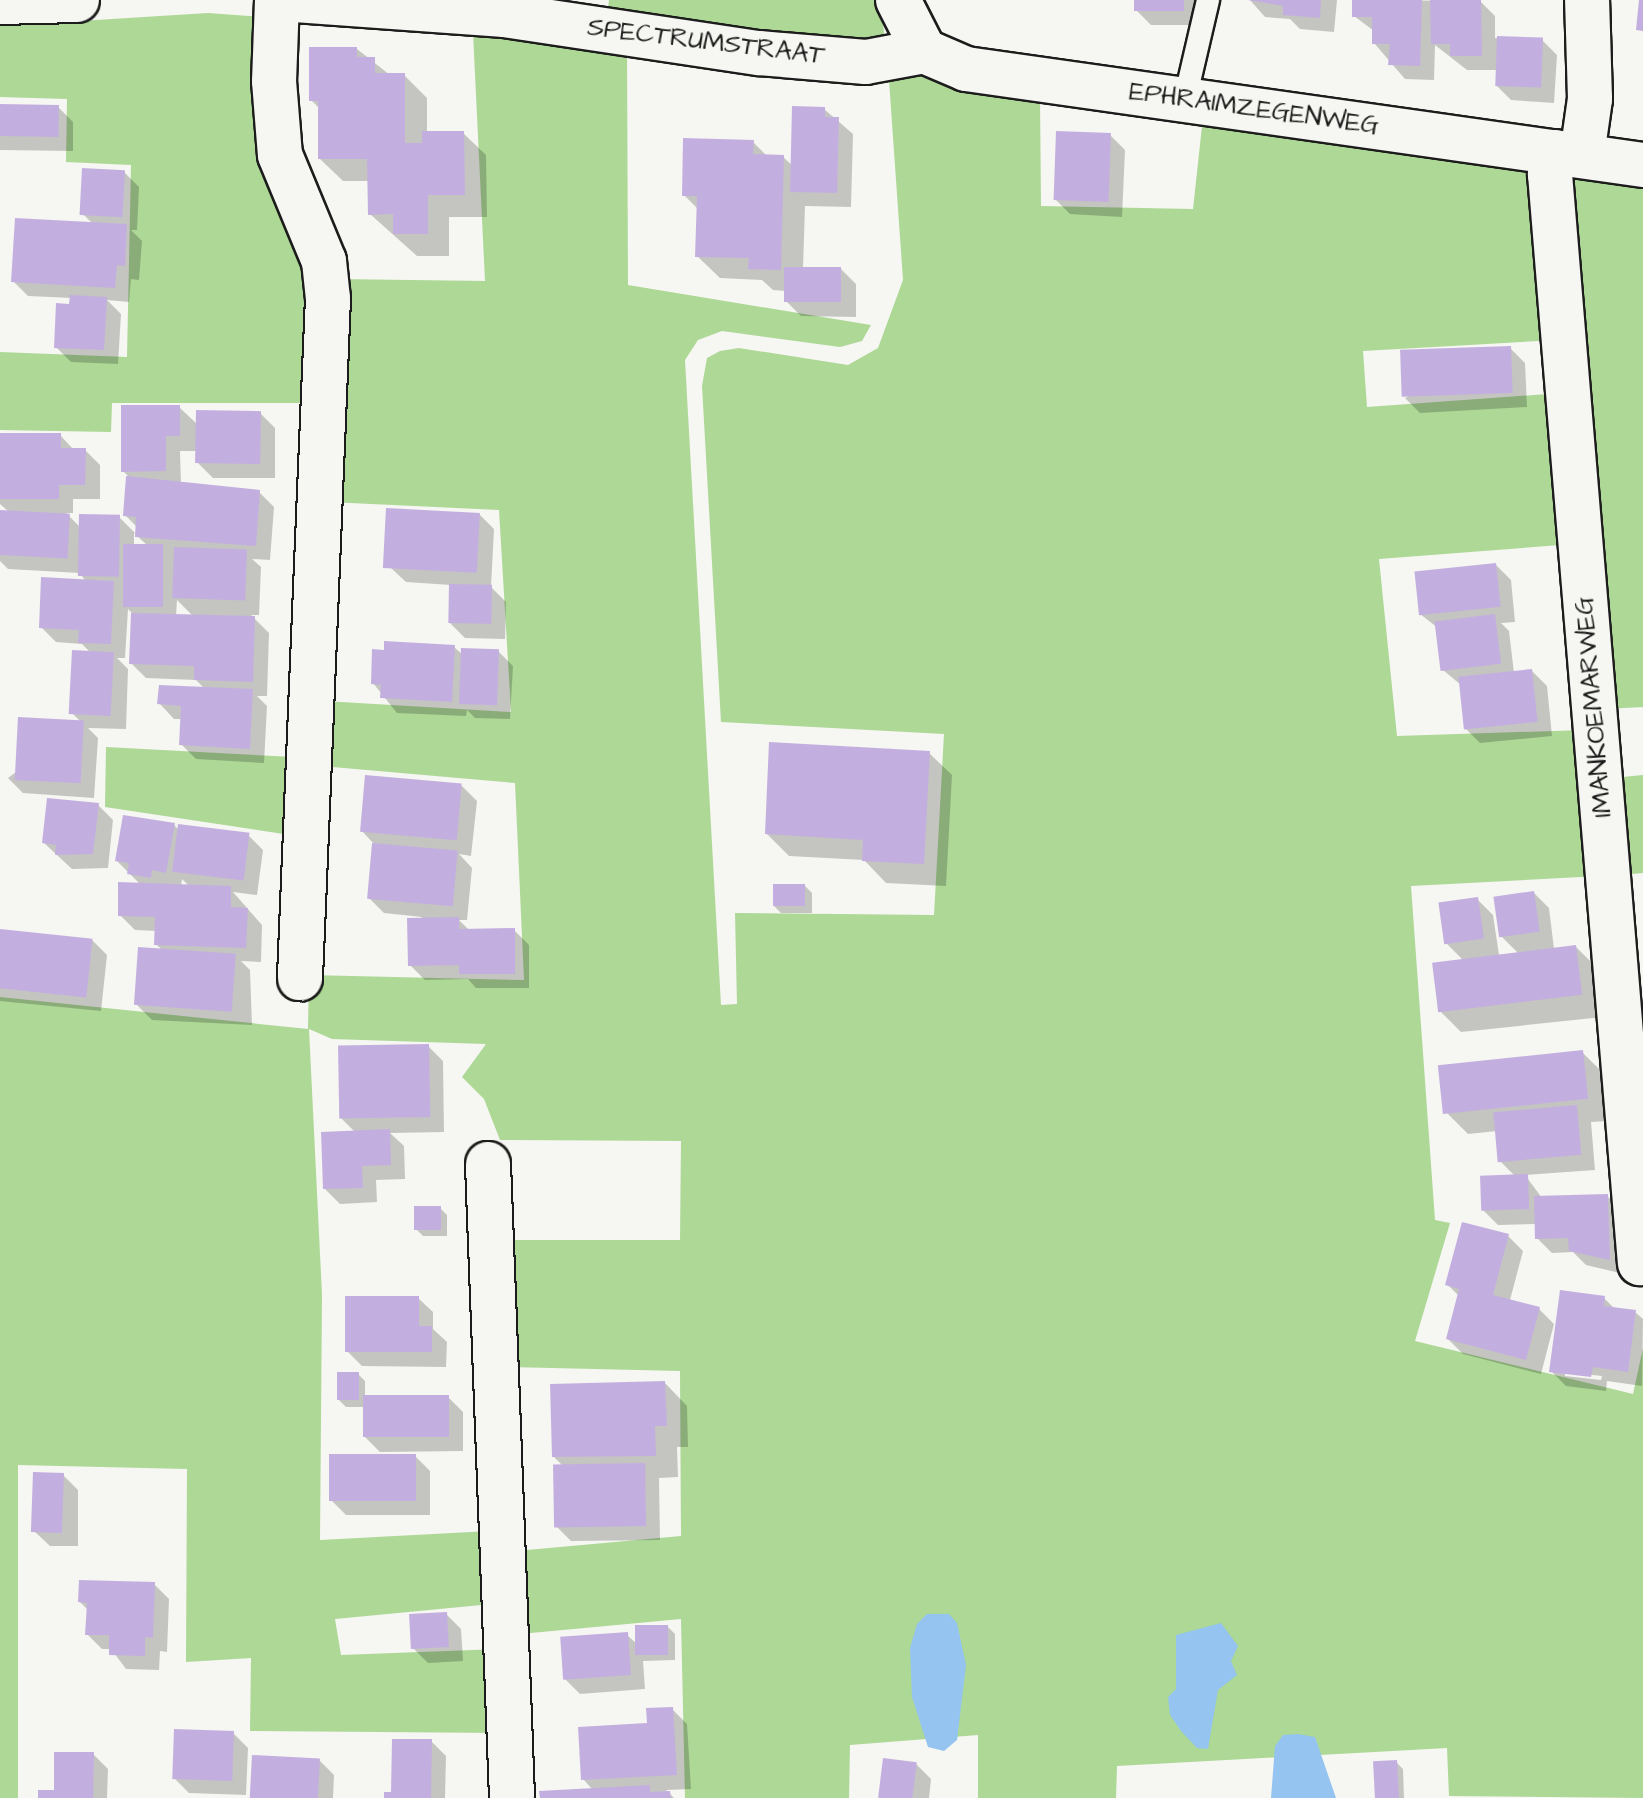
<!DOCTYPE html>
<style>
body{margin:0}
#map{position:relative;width:1643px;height:1798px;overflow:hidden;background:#f6f6f2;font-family:"Architects Daughter",sans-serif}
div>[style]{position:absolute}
.green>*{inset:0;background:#add896}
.water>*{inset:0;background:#94c4ef}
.shadow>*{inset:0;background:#0003}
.building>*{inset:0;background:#c3afdf;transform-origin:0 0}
.roads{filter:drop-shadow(2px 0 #1c1c1c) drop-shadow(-2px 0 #1c1c1c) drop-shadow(0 2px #1c1c1c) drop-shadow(0 -2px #1c1c1c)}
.lane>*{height:22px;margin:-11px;padding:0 11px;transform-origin:11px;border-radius:11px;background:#f6f6f2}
.street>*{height:44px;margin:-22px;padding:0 22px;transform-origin:22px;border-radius:22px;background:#f6f6f2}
span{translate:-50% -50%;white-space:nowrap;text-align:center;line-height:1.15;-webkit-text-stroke:7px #f6f6f2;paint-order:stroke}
.street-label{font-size:26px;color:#1c1c1c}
</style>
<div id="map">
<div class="green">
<i style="clip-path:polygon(609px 0,881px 0,884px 33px,880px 44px,870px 49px,608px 9px)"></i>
<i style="clip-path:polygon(208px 13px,261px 17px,314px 259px,309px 403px,112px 403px,111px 432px,0 430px,0 352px,127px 357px,131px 165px,66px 162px,67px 99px,0 97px,0 26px)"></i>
<i style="clip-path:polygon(473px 33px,627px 46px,628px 285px,871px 325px,862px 341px,840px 347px,722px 331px,698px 340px,685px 360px,721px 1005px,737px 1004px,735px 913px,934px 915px,944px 734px,721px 722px,702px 386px,707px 358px,720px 351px,739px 348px,848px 365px,878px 348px,903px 280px,889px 80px,899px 72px,913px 72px,924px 78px,1040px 98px,1041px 206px,1193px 209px,1203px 117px,1536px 171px,1555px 340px,1363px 351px,1367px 407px,1561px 393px,1573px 544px,1379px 559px,1397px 736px,1584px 730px,1599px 876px,1411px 886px,1435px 1220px,1450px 1223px,1415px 1341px,1633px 1394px,1643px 1348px,1643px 1798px,1449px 1796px,1447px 1748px,1117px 1766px,1116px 1798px,978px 1798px,978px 1735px,850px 1745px,849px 1798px,685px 1798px,681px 1619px,520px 1634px,516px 1551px,681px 1536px,680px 1371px,509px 1367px,506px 1240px,680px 1240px,681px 1141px,500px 1140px,484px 1099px,462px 1077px,486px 1044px,332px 1039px,309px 1029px,322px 1295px,320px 1540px,490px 1531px,492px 1604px,335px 1619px,341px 1655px,500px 1649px,503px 1733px,250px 1731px,251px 1658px,186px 1662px,187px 1469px,18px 1465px,18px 1798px,0 1798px,0 997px,308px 1029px,309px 975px,524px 980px,515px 783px,321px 766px,324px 701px,511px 712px,499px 510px,329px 502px,336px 279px,485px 281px)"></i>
<i style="clip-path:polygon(1569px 173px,1643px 179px,1643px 707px,1605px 709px)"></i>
<i style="clip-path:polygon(106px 747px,293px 757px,290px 835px,105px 807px)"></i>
<i style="clip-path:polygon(1643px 775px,1643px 873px,1620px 875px,1612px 778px)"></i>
</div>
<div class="water">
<i style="clip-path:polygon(927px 1614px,949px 1614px,957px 1623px,966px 1665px,957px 1740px,944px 1751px,928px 1747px,912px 1697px,910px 1648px,917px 1624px)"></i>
<i style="clip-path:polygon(1221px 1623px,1238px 1646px,1231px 1661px,1237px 1675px,1218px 1690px,1208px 1749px,1197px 1748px,1181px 1731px,1170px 1715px,1168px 1697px,1176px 1689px,1176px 1635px)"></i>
<i style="clip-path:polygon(1298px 1734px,1315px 1737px,1336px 1798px,1271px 1798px,1275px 1746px,1283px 1735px)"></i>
</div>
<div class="shadow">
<i style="clip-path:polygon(1136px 0,1198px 0,1198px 25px,1151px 25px,1136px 10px)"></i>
<i style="clip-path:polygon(1250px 0,1337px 0,1334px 32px,1300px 29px,1290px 19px,1265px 17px)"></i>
<i style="clip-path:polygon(1354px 0,1480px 1px,1495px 16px,1495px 38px,1542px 40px,1557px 55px,1554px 103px,1511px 100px,1496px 85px,1497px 70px,1467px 70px,1435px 45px,1434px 80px,1405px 79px,1374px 43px,1374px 31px,1354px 16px)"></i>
<i style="clip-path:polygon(357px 49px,390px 75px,404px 75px,427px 98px,427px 133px,463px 133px,486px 155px,487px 217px,449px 217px,449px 256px,417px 256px,370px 214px,369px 181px,343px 181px,320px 159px,320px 109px,311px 100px)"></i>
<i style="clip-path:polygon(0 106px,58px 107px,73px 122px,73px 151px,0 150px)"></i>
<i style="clip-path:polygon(824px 109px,853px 134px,851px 207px,805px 206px,803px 269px,841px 269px,856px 284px,856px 317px,801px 316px,786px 301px,786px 291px,773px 290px,762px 280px,720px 278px,697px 256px,699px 210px,684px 195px,753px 142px,767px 156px,783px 157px,793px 166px)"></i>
<i style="clip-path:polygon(1110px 135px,1125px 150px,1122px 217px,1070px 214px,1055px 199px)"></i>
<i style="clip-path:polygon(124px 172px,139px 187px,137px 230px,131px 230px,142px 241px,139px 280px,131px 279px,129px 302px,107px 300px,121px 314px,118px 364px,71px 362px,56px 347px,72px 298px,28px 296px,13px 281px,93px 224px,83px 214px)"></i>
<i style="clip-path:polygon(1510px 348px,1525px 363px,1527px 407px,1420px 413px,1405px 398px)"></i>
<i style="clip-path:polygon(evenodd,179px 407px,198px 425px,260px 413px,275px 428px,275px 478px,213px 478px,198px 463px,198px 451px,180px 451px,181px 484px,259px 492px,274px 507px,270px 560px,252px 559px,261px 567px,259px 615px,251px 615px,269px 633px,267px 696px,257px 696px,267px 706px,264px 763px,196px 759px,181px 744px,183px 719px,174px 719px,160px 704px,205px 689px,196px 680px,146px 678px,131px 663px,133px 614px,128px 609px,125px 658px,117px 658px,128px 669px,126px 729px,88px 728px,98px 738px,94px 798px,23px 793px,8px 778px,82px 723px,72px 713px,91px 653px,82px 644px,56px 642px,41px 627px,86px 582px,80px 573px,8px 569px,0 561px,0 512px,9px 512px,0 504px,0 456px,60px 435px,74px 450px,85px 450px,100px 465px,100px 499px,73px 499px,73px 513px,66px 513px,81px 528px,119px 517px,137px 535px,138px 528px,125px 515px,128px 476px,123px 471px,179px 407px,134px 533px,148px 546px,134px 546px,134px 533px,179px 407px,177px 600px,193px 616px,176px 616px,177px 600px)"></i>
<i style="clip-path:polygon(388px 510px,479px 514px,494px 529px,491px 587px,506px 602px,505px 639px,465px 638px,450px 623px,451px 585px,406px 582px,391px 568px)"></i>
<i style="clip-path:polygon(1496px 565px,1511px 580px,1515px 622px,1501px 623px,1509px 631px,1514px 673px,1532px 671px,1547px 686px,1552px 736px,1480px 743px,1465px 728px,1461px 685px,1443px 670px,1438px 628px,1420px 614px)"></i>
<i style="clip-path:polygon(454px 647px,463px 655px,498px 651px,513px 666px,510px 719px,475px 718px,467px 710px,466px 716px,397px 713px,373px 683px)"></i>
<i style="clip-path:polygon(929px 753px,952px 775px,946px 886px,886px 883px,864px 860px,789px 856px,767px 834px)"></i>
<i style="clip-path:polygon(462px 786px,477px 801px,471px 856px,459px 854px,472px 868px,467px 920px,459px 920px,469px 930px,514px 930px,529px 945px,529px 988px,476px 988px,468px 979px,425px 980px,410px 965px,422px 917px,384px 913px,369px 898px,374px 844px,362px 831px)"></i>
<i style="clip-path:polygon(98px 805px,113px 820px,108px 868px,72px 869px,44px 843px)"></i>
<i style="clip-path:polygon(evenodd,174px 825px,179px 830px,248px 835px,263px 850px,257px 895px,233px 892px,262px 925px,261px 962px,241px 961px,250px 970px,252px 1025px,152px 1020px,137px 1005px,163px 951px,156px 944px,157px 931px,135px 930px,120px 915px,141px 885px,117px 861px,174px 825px,182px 879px,190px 887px,181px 886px,182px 879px)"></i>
<i style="clip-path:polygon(805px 886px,812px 893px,812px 913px,781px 913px,774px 906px)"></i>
<i style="clip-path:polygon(1534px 893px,1549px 908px,1554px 949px,1576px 947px,1598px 969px,1603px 1017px,1461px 1032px,1438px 1009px,1462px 959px,1446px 943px,1478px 900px,1493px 915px,1499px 955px,1518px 953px,1501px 936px)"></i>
<i style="clip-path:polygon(0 931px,92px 940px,107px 955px,101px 1011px,0 1001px)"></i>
<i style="clip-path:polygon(428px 1046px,443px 1061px,444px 1132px,390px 1133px,404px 1146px,405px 1179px,376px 1180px,377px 1202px,340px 1204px,325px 1189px,356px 1133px,341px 1118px)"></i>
<i style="clip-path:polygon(1582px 1052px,1605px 1075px,1609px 1121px,1591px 1122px,1595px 1170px,1525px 1175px,1542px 1198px,1607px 1196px,1622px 1211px,1624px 1274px,1586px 1265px,1573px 1252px,1552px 1253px,1537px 1238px,1536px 1224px,1498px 1225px,1483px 1210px,1516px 1177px,1500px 1161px,1497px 1131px,1468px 1134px,1445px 1111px)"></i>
<i style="clip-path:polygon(440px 1208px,447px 1215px,447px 1236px,423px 1236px,416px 1229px)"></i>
<i style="clip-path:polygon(1508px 1236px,1523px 1251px,1510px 1300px,1539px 1309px,1554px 1324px,1541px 1374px,1463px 1354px,1448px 1339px,1459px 1296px,1448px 1285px)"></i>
<i style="clip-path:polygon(418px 1298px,433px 1312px,433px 1329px,447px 1342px,446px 1367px,362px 1366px,347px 1351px)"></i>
<i style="clip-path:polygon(evenodd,1604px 1298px,1615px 1309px,1635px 1312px,1643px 1319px,1642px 1386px,1607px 1381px,1606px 1391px,1566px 1386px,1551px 1371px,1604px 1298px,1565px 1372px,1602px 1376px,1601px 1380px,1565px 1376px,1565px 1372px)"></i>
<i style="clip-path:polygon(358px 1374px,365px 1381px,365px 1398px,448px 1397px,463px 1412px,463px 1451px,380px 1452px,365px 1437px,365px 1407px,346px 1407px,339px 1400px)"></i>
<i style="clip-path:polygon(665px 1383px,687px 1406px,688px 1447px,677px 1447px,678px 1477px,659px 1478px,660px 1540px,571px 1541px,556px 1526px,563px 1466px,554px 1457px)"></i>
<i style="clip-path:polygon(415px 1456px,430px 1471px,430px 1515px,346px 1515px,331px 1500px)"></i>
<i style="clip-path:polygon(63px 1475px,78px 1490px,78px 1546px,50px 1546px,35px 1532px)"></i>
<i style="clip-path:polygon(154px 1584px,169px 1599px,167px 1652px,160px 1651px,159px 1670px,126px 1669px,111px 1649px,102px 1649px,87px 1634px,88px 1610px,80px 1602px)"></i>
<i style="clip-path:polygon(446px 1614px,461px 1629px,463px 1661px,428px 1663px,413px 1648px)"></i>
<i style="clip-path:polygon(668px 1627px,675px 1634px,675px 1660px,643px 1661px,645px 1689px,580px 1694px,565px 1679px,627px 1635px,637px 1644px)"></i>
<i style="clip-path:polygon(672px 1709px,687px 1724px,691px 1789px,666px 1790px,674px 1798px,542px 1798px,593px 1790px,583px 1779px)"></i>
<i style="clip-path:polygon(233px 1733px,248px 1748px,246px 1795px,189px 1793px,174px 1778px)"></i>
<i style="clip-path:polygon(431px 1741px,446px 1756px,445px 1798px,386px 1798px)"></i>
<i style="clip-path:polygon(93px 1754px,108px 1769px,107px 1798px,40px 1798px,56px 1792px)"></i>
<i style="clip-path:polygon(319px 1760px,334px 1775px,333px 1798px,252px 1798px)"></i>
<i style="clip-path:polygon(1396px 1762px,1403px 1769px,1404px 1798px,1377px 1798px)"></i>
<i style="clip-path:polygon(916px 1764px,931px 1779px,929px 1798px,880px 1798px)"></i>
</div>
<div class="building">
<i style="left:1134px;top:0;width:50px;height:11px"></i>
<i style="clip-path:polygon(1248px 0,1321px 0,1320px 18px,1283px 15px,1283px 6px)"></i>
<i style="clip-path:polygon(1352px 0,1422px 0,1420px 66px,1388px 65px,1390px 44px,1372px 44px,1372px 17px,1352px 17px)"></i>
<i style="clip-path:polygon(1430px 0,1481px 0,1482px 56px,1450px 56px,1450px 44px,1431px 44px)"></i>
<i style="clip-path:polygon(1639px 0,1643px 0,1643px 31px,1636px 30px)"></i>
<i style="left:1497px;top:36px;width:46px;height:50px;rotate:2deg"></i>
<i style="clip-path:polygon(309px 47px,357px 47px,357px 57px,375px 57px,375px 73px,405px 73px,405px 143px,422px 143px,422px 131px,464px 131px,465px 195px,428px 195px,428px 234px,393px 234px,393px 214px,368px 215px,367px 159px,318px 159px,318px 101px,309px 101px)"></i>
<i style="left:0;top:104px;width:59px;height:32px;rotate:1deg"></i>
<i style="clip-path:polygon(792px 106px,825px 107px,825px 117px,839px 117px,837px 193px,790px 192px)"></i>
<i style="left:1056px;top:131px;width:55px;height:69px;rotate:2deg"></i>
<i style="clip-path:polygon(683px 138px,754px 140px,753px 154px,784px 155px,781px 270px,748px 269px,749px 258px,695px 257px,697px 196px,682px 196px)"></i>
<i style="left:82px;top:168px;width:43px;height:47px;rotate:3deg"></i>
<i style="clip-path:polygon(15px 218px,127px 224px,125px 266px,117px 265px,115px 288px,11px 282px)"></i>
<i style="left:784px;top:267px;width:57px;height:35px"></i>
<i style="clip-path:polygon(70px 295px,107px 297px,104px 350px,54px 348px,56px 303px,69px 304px)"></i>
<i style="left:1511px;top:346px;width:47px;height:111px;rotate:88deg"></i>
<i style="clip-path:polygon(121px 405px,180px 405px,180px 436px,166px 436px,166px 471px,121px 472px)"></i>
<i style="left:196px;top:410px;width:65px;height:53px;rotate:1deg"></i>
<i style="clip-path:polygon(0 433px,61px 433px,61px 448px,86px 448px,85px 485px,59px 485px,59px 499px,0 499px)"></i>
<i style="clip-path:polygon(126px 476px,260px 490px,256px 546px,135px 537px,136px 517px,123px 516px)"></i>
<i style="left:386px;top:508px;width:94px;height:60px;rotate:3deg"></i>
<i style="left:0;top:510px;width:70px;height:45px;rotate:3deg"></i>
<i style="left:79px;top:514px;width:41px;height:62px;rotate:1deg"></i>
<i style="left:123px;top:544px;width:40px;height:63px"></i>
<i style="left:174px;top:547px;width:73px;height:51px;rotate:2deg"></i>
<i style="left:1496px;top:563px;width:44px;height:82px;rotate:84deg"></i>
<i style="clip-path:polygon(41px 577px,114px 581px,111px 644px,78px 643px,79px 630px,39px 628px)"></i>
<i style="left:449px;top:584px;width:43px;height:39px;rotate:1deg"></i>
<i style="clip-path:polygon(131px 613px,255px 616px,253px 682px,194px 680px,194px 666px,129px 664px)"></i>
<i style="left:1495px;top:614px;width:50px;height:61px;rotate:83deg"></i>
<i style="clip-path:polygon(384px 641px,455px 645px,452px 702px,380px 698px,381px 685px,371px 684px,372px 649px,384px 650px)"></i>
<i style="left:461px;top:648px;width:38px;height:56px;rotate:2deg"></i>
<i style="left:72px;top:650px;width:42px;height:64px;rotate:3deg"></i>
<i style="left:1532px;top:669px;width:53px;height:74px;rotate:84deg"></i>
<i style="clip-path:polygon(159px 685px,253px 689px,250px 749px,179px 745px,181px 706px,157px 704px)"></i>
<i style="left:18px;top:717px;width:66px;height:63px;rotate:3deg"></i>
<i style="clip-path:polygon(769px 742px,930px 751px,924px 864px,862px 861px,863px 840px,765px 834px)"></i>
<i style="left:365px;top:775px;width:97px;height:57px;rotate:5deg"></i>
<i style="clip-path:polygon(47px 798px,99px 803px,93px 854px,55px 855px,56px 845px,42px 843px)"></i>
<i style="clip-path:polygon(123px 815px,175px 823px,166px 873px,152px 870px,151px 878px,127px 874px,129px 863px,115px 861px)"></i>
<i style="left:178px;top:824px;width:72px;height:48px;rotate:7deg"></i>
<i style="left:372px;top:843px;width:86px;height:56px;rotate:5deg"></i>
<i style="clip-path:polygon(118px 882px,231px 886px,231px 907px,248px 908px,246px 948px,154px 945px,155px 917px,118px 916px)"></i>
<i style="left:773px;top:884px;width:32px;height:22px"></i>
<i style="left:1534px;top:891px;width:41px;height:41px;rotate:82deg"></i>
<i style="left:1478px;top:897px;width:42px;height:40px;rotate:82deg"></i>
<i style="clip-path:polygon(459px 917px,459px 929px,515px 928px,515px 974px,459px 974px,459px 965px,408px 966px,407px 918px)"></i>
<i style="left:0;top:929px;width:93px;height:59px;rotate:6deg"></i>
<i style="left:1576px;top:945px;width:50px;height:145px;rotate:83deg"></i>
<i style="left:138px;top:947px;width:98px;height:58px;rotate:4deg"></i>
<i style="left:429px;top:1044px;width:73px;height:91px;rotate:89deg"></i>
<i style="left:1583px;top:1050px;width:49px;height:146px;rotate:84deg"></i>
<i style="left:1577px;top:1105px;width:50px;height:84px;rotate:85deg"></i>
<i style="clip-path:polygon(390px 1129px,391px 1165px,362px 1166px,363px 1188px,323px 1189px,321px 1132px)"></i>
<i style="left:1528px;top:1174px;width:35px;height:48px;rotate:88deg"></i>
<i style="clip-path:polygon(1608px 1194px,1610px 1260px,1569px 1251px,1568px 1238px,1535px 1239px,1534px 1196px)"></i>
<i style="left:414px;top:1206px;width:27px;height:24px"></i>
<i style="clip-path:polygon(1462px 1222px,1509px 1234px,1493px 1295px,1540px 1307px,1526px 1360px,1446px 1339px,1459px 1289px,1445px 1285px)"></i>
<i style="clip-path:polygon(1560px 1290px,1605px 1296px,1604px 1306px,1636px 1310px,1628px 1372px,1593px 1367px,1591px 1377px,1549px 1372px)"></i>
<i style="clip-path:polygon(345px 1296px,419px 1296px,419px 1326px,432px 1326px,432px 1352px,345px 1352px)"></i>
<i style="left:337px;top:1372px;width:22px;height:28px"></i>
<i style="clip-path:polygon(665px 1381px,667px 1426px,655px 1426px,656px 1456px,552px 1457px,550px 1384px)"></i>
<i style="left:449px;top:1395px;width:42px;height:86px;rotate:90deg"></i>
<i style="left:329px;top:1454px;width:87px;height:47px"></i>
<i style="left:645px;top:1463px;width:63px;height:92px;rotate:89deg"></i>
<i style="left:33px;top:1472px;width:31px;height:60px;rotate:2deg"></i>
<i style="clip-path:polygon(79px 1580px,155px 1582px,153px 1638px,145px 1637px,145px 1656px,109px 1655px,109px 1635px,85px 1635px,87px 1603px,78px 1602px)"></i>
<i style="left:447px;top:1612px;width:35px;height:38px;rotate:87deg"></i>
<i style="left:635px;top:1625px;width:33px;height:30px"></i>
<i style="left:628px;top:1632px;width:43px;height:68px;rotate:86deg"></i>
<i style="clip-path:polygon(673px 1707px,677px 1775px,581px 1780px,578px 1727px,647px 1723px,646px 1708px)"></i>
<i style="left:174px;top:1729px;width:60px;height:50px;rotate:2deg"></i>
<i style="clip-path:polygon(392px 1739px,432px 1739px,431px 1798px,384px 1798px,384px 1792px,391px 1792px)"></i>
<i style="clip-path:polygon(54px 1752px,94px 1752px,93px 1798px,38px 1798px,38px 1790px,54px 1790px)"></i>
<i style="left:252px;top:1755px;width:68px;height:43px;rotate:3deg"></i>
<i style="left:883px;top:1758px;width:34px;height:40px;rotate:7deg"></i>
<i style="left:1397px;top:1760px;width:38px;height:24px;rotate:87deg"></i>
<i style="clip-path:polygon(650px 1785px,650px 1792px,670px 1791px,671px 1798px,540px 1798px,539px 1791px)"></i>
</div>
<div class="roads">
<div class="lane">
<i style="left:1185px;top:99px;width:102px;rotate:-76.9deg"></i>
</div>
<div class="street">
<i style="left:277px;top:0;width:81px;rotate:92.1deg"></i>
<i style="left:274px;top:81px;width:74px;rotate:85.4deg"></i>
<i style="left:280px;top:155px;width:115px;rotate:67.5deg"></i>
<i style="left:324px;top:261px;width:37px;rotate:84deg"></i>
<i style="left:328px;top:298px;width:681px;rotate:92.36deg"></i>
<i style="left:295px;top:0;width:210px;rotate:4.1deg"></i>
<i style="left:504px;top:15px;width:258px;rotate:8.5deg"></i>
<i style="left:759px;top:53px;width:107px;rotate:4.8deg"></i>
<i style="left:866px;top:62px;width:59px;rotate:-10.7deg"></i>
<i style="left:898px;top:0;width:57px;rotate:63deg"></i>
<i style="left:924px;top:51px;width:46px;rotate:23.2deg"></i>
<i style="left:966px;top:69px;width:684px;rotate:8.07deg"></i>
<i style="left:0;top:2px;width:77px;rotate:-1.5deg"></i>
<i style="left:1555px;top:152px;width:23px;rotate:103deg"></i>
<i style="left:1550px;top:174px;width:1093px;rotate:85.28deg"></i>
<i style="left:1582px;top:155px;width:57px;rotate:-81.9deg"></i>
<i style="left:1590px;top:99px;width:99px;rotate:-91.7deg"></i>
<i style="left:488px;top:1164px;width:634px;rotate:87.83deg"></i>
</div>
</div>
<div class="street-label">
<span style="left:706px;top:42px;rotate:7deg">SPECTRUMSTRAAT</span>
<span style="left:1254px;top:109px;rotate:8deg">EPHRAIMZEGENWEG</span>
<span style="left:1594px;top:707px;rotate:-95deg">IMANKOEMARWEG</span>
</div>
</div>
